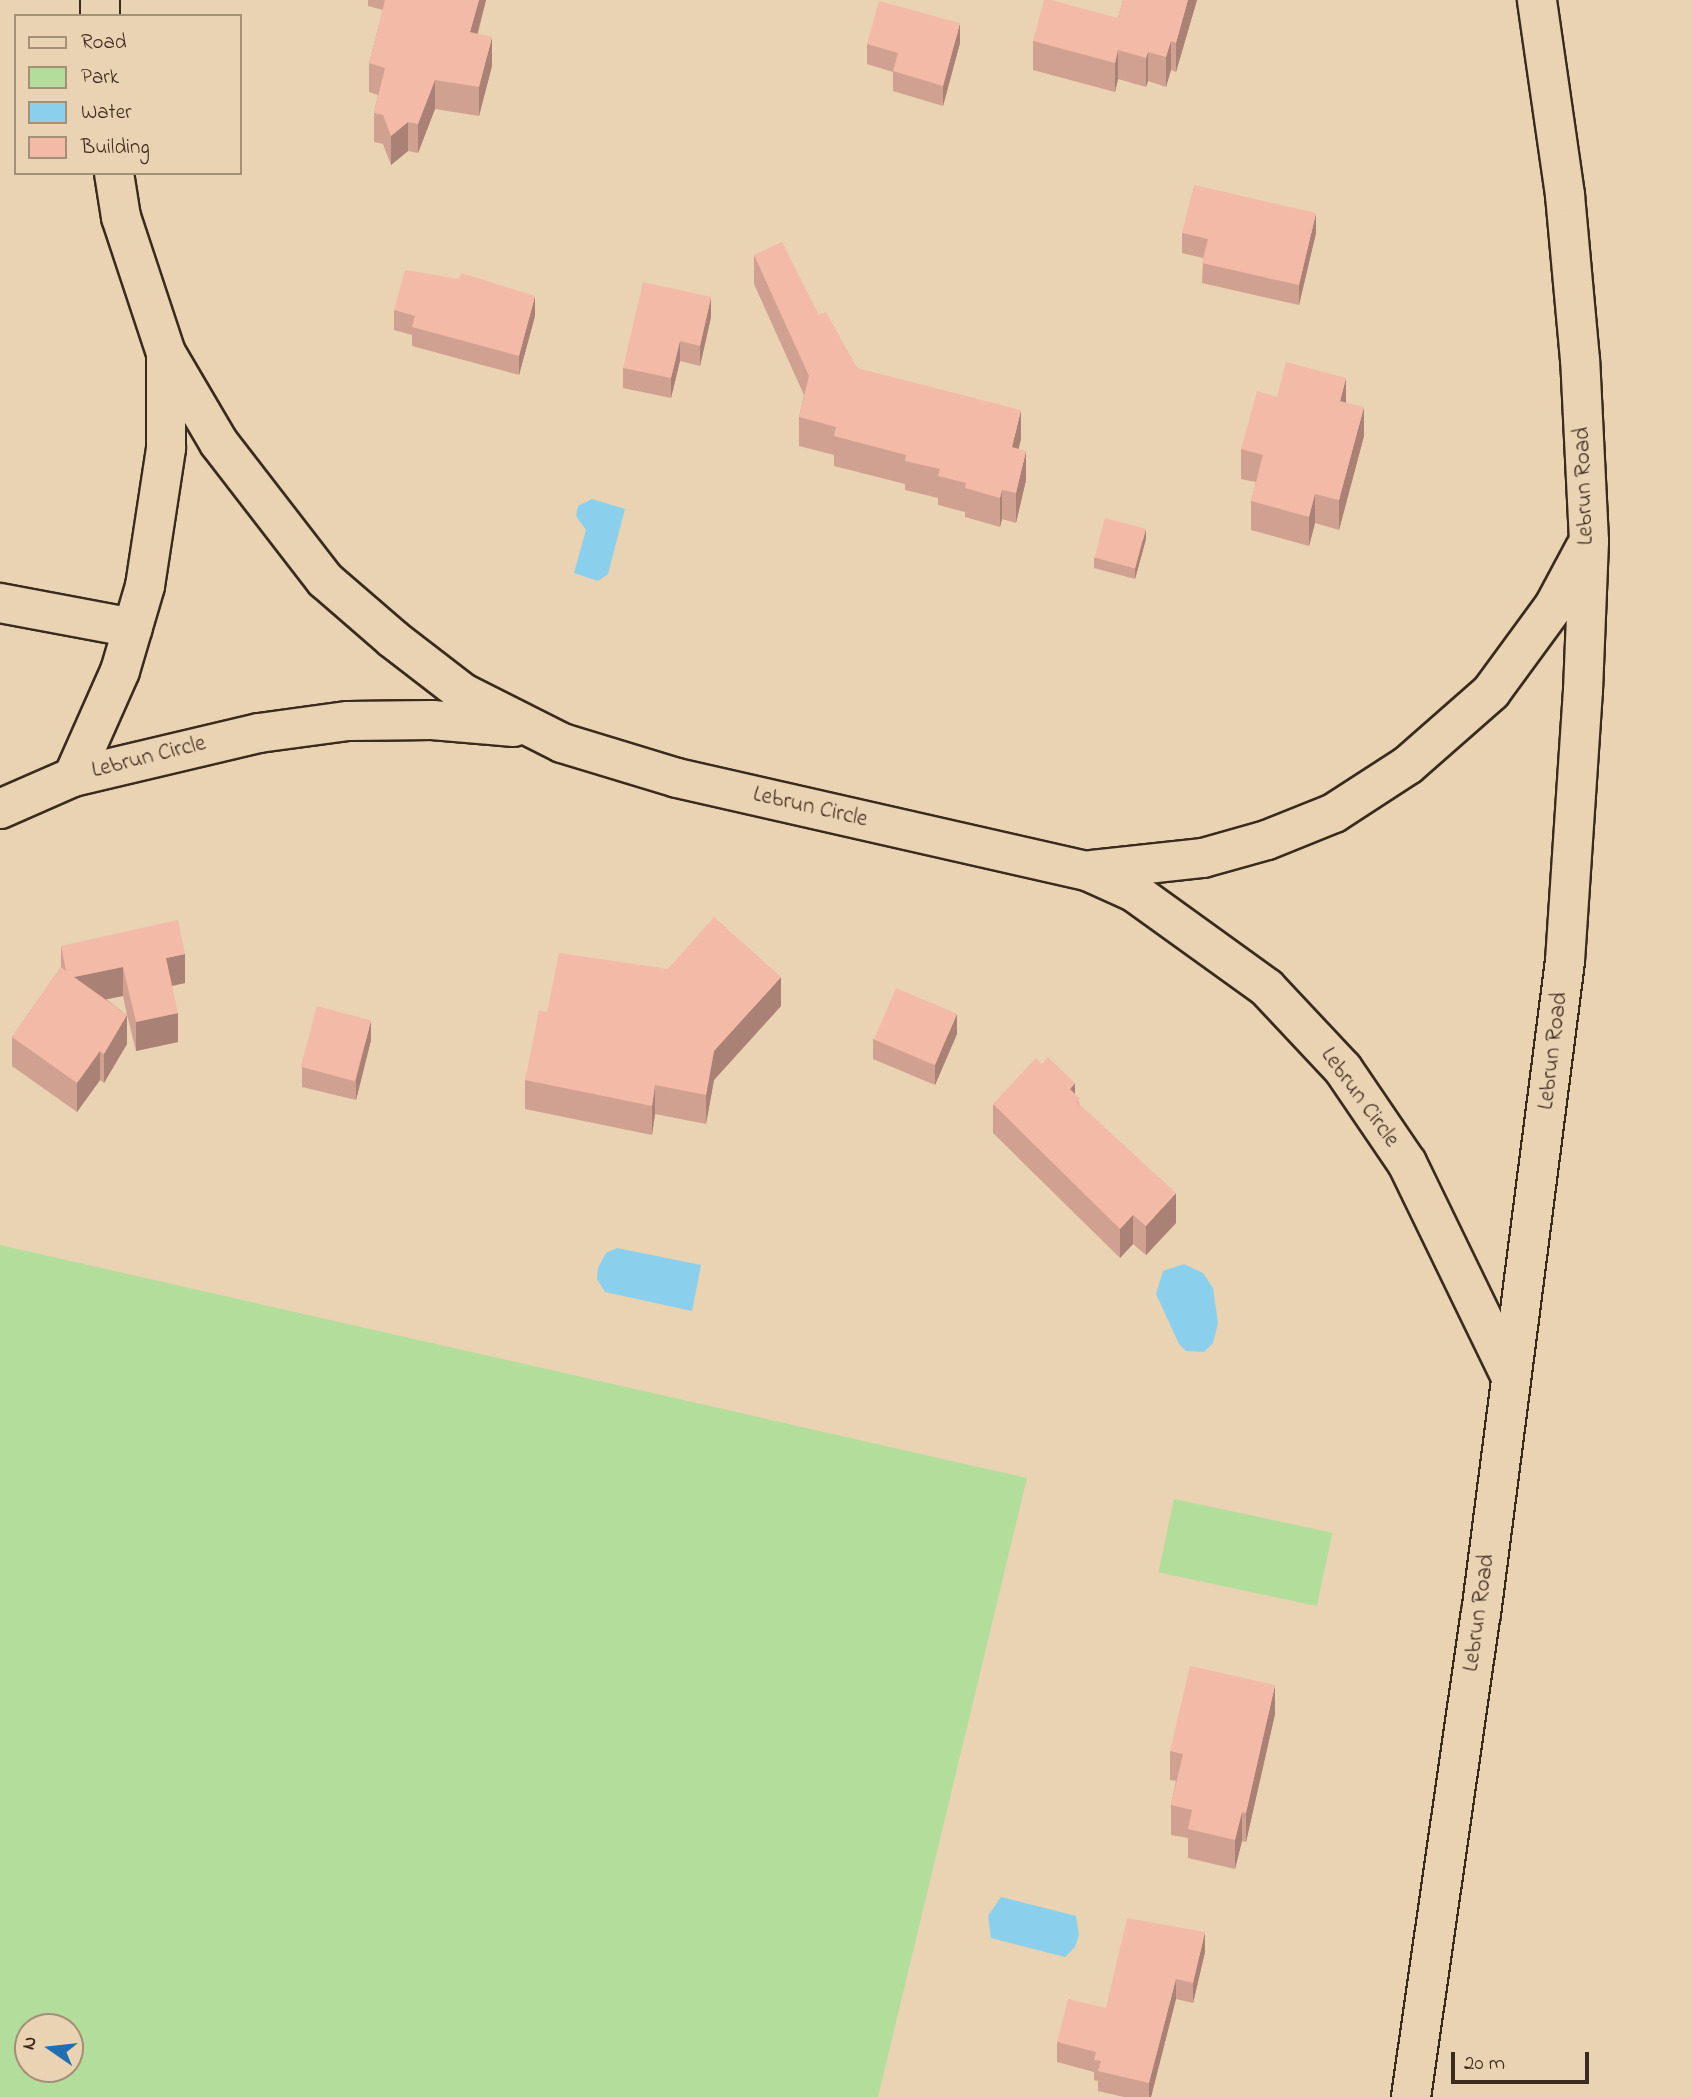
<!DOCTYPE html>
<style>
body{margin:0}
#map{position:relative;width:1692px;height:2097px;overflow:hidden;background:#ead3b3;font-family:"Indie Flower",sans-serif}
div>[style]{position:absolute}
.green>*{inset:0;background:#b2dd9b;transform-origin:0 0}
.water>*{inset:0;background:#8acfeb}
.roads{filter:drop-shadow(2px 0 #3b2a1e) drop-shadow(-2px 0 #3b2a1e) drop-shadow(0 2px #3b2a1e) drop-shadow(0 -2px #3b2a1e)}
.minor>*{height:38px;margin:-19px;padding:0 19px;transform-origin:19px;border-radius:19px;background:#ead3b3}
.wall>*{inset:0;background:#d0a090}
.shaded-wall>*{inset:0;background:#a98275}
.building>*{inset:0;background:#f2baa7;transform-origin:0 0}
span{translate:-50% -50%;white-space:nowrap;text-align:center;line-height:1.15;-webkit-text-stroke:5px #ead3b3;paint-order:stroke}
.street-label{font-size:23px;color:#3b2a1e}
.legend{position:absolute;left:14px;top:14px;width:228px;height:161px;box-sizing:border-box;background:#ead3b3;border:2px solid #a48f77;margin:0;padding:9px 12px;list-style:none;font-size:21px;color:#3b2a1e}
.legend li{display:flex;align-items:center;gap:14px;height:35px}
.legend b{width:35px;border:2px solid #a48f77}
.north{position:absolute;left:14px;top:2013px;width:70px;height:70px;box-sizing:border-box;background:#ead3b3;border:2px solid #a48f77;border-radius:50%;rotate:284deg;font-size:19px;font-weight:700;line-height:28px;text-align:center;color:#3b2a1e}
.north::after{content:'';display:block;margin:auto;width:24px;height:32px;background:#1f6fb2;clip-path:polygon(50% 0,100% 100%,50% 72%,0 100%)}
.scale{position:absolute;left:1451px;top:2052px;width:138px;height:32px;box-sizing:border-box;border:4px solid #3b2a1e;border-top:0;padding-left:9px;font-size:21px;line-height:24px;white-space:nowrap;color:#3b2a1e;-webkit-text-stroke:5px #ead3b3;paint-order:stroke}
</style>
<div id="map">
<div class="green">
<i style="clip-path:polygon(evenodd,0 1245px,1027px 1478px,878px 2097px,0 2097px,0 1245px,28px 2027px,70px 2027px,70px 2069px,28px 2069px,28px 2027px)"></i>
<i style="left:1174px;top:1499px;width:162px;height:75px;rotate:12deg"></i>
</div>
<div class="water">
<i style="clip-path:polygon(592px 499px,625px 509px,608px 574px,598px 581px,574px 573px,586px 530px,576px 516px,578px 506px)"></i>
<i style="clip-path:polygon(617px 1248px,701px 1265px,692px 1311px,605px 1292px,597px 1279px,598px 1268px,606px 1253px)"></i>
<i style="clip-path:polygon(1184px 1264px,1203px 1273px,1213px 1288px,1218px 1323px,1213px 1343px,1204px 1352px,1186px 1351px,1179px 1344px,1156px 1294px,1163px 1271px)"></i>
<i style="clip-path:polygon(1001px 1897px,1076px 1916px,1079px 1935px,1075px 1947px,1065px 1957px,991px 1938px,988px 1916px)"></i>
</div>
<div class="roads">
<div class="minor">
<i style="left:100px;top:0;width:16px;rotate:90deg"></i>
<i style="left:114px;top:173px;width:45px;rotate:81deg"></i>
<i style="left:121px;top:217px;width:143px;rotate:71.7deg"></i>
<i style="left:166px;top:353px;width:104px;rotate:59.5deg"></i>
<i style="left:219px;top:443px;width:173px;rotate:52.3deg"></i>
<i style="left:325px;top:580px;width:90px;rotate:40.9deg"></i>
<i style="left:393px;top:639px;width:88px;rotate:37.6deg"></i>
<i style="left:463px;top:693px;width:111px;rotate:26.8deg"></i>
<i style="left:562px;top:743px;width:120px;rotate:16.9deg"></i>
<i style="left:677px;top:778px;width:420px;rotate:12.8deg"></i>
<i style="left:1087px;top:871px;width:51px;rotate:24.1deg"></i>
<i style="left:1134px;top:892px;width:164px;rotate:35.8deg"></i>
<i style="left:1267px;top:988px;width:111px;rotate:46.8deg"></i>
<i style="left:1343px;top:1069px;width:114px;rotate:55.8deg"></i>
<i style="left:1407px;top:1163px;width:236px;rotate:64.1deg"></i>
<i style="left:0;top:603px;width:135px;rotate:10.6deg"></i>
<i style="left:73px;top:777px;width:116px;rotate:-66.1deg"></i>
<i style="left:120px;top:671px;width:89px;rotate:-73.6deg"></i>
<i style="left:145px;top:586px;width:140px;rotate:-81.3deg"></i>
<i style="left:166px;top:448px;width:93px;rotate:-90deg"></i>
<i style="left:0;top:809px;width:80px;rotate:-23.7deg"></i>
<i style="left:73px;top:777px;width:191px;rotate:-13.3deg"></i>
<i style="left:259px;top:733px;width:90px;rotate:-7.7deg"></i>
<i style="left:348px;top:721px;width:84px;rotate:-0.7deg"></i>
<i style="left:432px;top:720px;width:82px;rotate:4.9deg"></i>
<i style="left:1092px;top:870px;width:112px;rotate:-6.2deg"></i>
<i style="left:1203px;top:858px;width:66px;rotate:-15.7deg"></i>
<i style="left:1267px;top:840px;width:72px;rotate:-21.9deg"></i>
<i style="left:1334px;top:813px;width:88px;rotate:-33deg"></i>
<i style="left:1408px;top:765px;width:111px;rotate:-41.3deg"></i>
<i style="left:1491px;top:692px;width:107px;rotate:-53.8deg"></i>
<i style="left:1554px;top:606px;width:64px;rotate:-61.8deg"></i>
<i style="left:1411px;top:2097px;width:488px;rotate:-81.8deg"></i>
<i style="left:1481px;top:1614px;width:658px;rotate:-82.67deg"></i>
<i style="left:1565px;top:961px;width:271px;rotate:-86.2deg"></i>
<i style="left:1583px;top:691px;width:150px;rotate:-87.7deg"></i>
<i style="left:1589px;top:541px;width:181px;rotate:-92.8deg"></i>
<i style="left:1580px;top:360px;width:166px;rotate:-95.2deg"></i>
<i style="left:1565px;top:195px;width:197px;rotate:-98.2deg"></i>
</div>
</div>
<div class="wall">
<i style="clip-path:polygon(368px 0,486px 0,478px 34px,492px 66px,479px 116px,435px 109px,418px 153px,408px 151px,391px 165px,383px 144px,374px 142px,374px 113px,378px 95px,369px 92px,369px 63px,383px 10px,368px 6px)"></i>
<i style="clip-path:polygon(1123px 0,1197px 0,1176px 72px,1171px 70px,1166px 87px,1148px 81px,1146px 87px,1118px 79px,1115px 92px,1033px 70px,1033px 41px,1118px 18px)"></i>
<i style="clip-path:polygon(960px 43px,943px 106px,893px 91px,893px 72px,867px 64px,867px 44px)"></i>
<i style="clip-path:polygon(1182px 233px,1316px 233px,1299px 305px,1202px 283px,1203px 258px,1182px 253px)"></i>
<i style="clip-path:polygon(754px 255px,819px 315px,857px 368px,1021px 439px,1018px 449px,1026px 480px,1016px 523px,1002px 519px,1000px 527px,965px 517px,965px 512px,938px 505px,938px 498px,905px 490px,905px 484px,834px 466px,834px 455px,799px 446px,799px 417px,804px 395px,754px 284px)"></i>
<i style="clip-path:polygon(394px 310px,535px 316px,519px 375px,412px 346px,412px 335px,394px 330px)"></i>
<i style="clip-path:polygon(711px 317px,700px 366px,680px 361px,671px 398px,623px 388px,623px 368px)"></i>
<i style="clip-path:polygon(1277px 397px,1346px 402px,1364px 436px,1339px 530px,1315px 523px,1309px 546px,1251px 530px,1251px 501px,1256px 482px,1241px 479px,1241px 449px)"></i>
<i style="clip-path:polygon(1146px 539px,1135px 579px,1094px 568px,1094px 558px)"></i>
<i style="clip-path:polygon(evenodd,61px 946px,185px 983px,172px 986px,178px 1042px,136px 1051px,127px 1015px,127px 1044px,104px 1083px,100px 1080px,77px 1112px,12px 1066px,12px 1037px,61px 967px,61px 946px,123px 996px,127px 1015px,106px 999px,123px 996px)"></i>
<i style="clip-path:polygon(781px 1006px,714px 1080px,706px 1124px,655px 1114px,652px 1135px,525px 1109px,525px 1080px,547px 1012px)"></i>
<i style="clip-path:polygon(957px 1034px,935px 1085px,873px 1059px,873px 1039px)"></i>
<i style="clip-path:polygon(371px 1040px,356px 1100px,302px 1087px,302px 1067px)"></i>
<i style="clip-path:polygon(1075px 1095px,1080px 1105px,1176px 1223px,1146px 1255px,1133px 1244px,1120px 1258px,993px 1133px,993px 1104px)"></i>
<i style="clip-path:polygon(1275px 1714px,1246px 1842px,1242px 1841px,1235px 1869px,1188px 1858px,1188px 1838px,1171px 1835px,1171px 1805px,1176px 1781px,1170px 1780px,1170px 1751px)"></i>
<i style="clip-path:polygon(1205px 1952px,1193px 2003px,1176px 1999px,1151px 2097px,1124px 2097px,1098px 2091px,1098px 2081px,1094px 2080px,1094px 2072px,1057px 2062px,1057px 2042px,1106px 2008px)"></i>
</div>
<div class="shaded-wall">
<i style="clip-path:polygon(479px 0,486px 0,470px 61px,470px 32px)"></i>
<i style="clip-path:polygon(1188px 0,1197px 0,1176px 72px,1176px 43px)"></i>
<i style="clip-path:polygon(960px 23px,960px 43px,943px 106px,943px 86px)"></i>
<i style="clip-path:polygon(492px 37px,492px 66px,479px 116px,479px 87px)"></i>
<i style="clip-path:polygon(1171px 41px,1171px 70px,1166px 87px,1166px 57px)"></i>
<i style="clip-path:polygon(1118px 50px,1118px 79px,1115px 92px,1115px 63px)"></i>
<i style="clip-path:polygon(1148px 52px,1148px 81px,1146px 87px,1146px 58px)"></i>
<i style="clip-path:polygon(435px 80px,435px 109px,418px 153px,418px 124px)"></i>
<i style="clip-path:polygon(408px 122px,408px 151px,391px 165px,391px 136px)"></i>
<i style="clip-path:polygon(1316px 213px,1316px 233px,1299px 305px,1299px 285px)"></i>
<i style="clip-path:polygon(535px 296px,535px 316px,519px 375px,519px 356px)"></i>
<i style="clip-path:polygon(711px 297px,711px 317px,700px 366px,700px 346px)"></i>
<i style="clip-path:polygon(680px 341px,680px 361px,671px 398px,671px 378px)"></i>
<i style="clip-path:polygon(1346px 378px,1346px 407px,1340px 401px)"></i>
<i style="clip-path:polygon(1364px 407px,1364px 436px,1339px 530px,1339px 500px)"></i>
<i style="clip-path:polygon(1021px 410px,1021px 439px,1012px 476px,1012px 447px)"></i>
<i style="clip-path:polygon(1026px 451px,1026px 480px,1016px 523px,1016px 493px)"></i>
<i style="clip-path:polygon(1002px 490px,1002px 519px,1000px 527px,1000px 498px)"></i>
<i style="clip-path:polygon(1315px 494px,1315px 523px,1309px 546px,1309px 517px)"></i>
<i style="clip-path:polygon(1146px 529px,1146px 539px,1135px 579px,1135px 569px)"></i>
<i style="clip-path:polygon(185px 954px,185px 983px,166px 987px,166px 958px)"></i>
<i style="clip-path:polygon(123px 967px,123px 996px,74px 1006px,74px 977px)"></i>
<i style="clip-path:polygon(781px 977px,781px 1006px,714px 1080px,706px 1124px,706px 1095px,714px 1051px)"></i>
<i style="clip-path:polygon(178px 1013px,178px 1042px,136px 1051px,136px 1022px)"></i>
<i style="clip-path:polygon(957px 1014px,957px 1034px,935px 1085px,935px 1065px)"></i>
<i style="clip-path:polygon(127px 1015px,127px 1044px,104px 1083px,104px 1054px)"></i>
<i style="clip-path:polygon(371px 1020px,371px 1040px,356px 1100px,356px 1080px)"></i>
<i style="clip-path:polygon(100px 1051px,100px 1080px,77px 1112px,77px 1083px)"></i>
<i style="clip-path:polygon(1075px 1083px,1075px 1112px,1070px 1089px)"></i>
<i style="clip-path:polygon(655px 1085px,655px 1114px,652px 1135px,652px 1106px)"></i>
<i style="clip-path:polygon(1176px 1193px,1176px 1223px,1146px 1255px,1146px 1226px)"></i>
<i style="clip-path:polygon(1133px 1215px,1133px 1244px,1120px 1258px,1120px 1229px)"></i>
<i style="clip-path:polygon(1275px 1685px,1275px 1714px,1246px 1842px,1246px 1813px)"></i>
<i style="clip-path:polygon(1242px 1812px,1242px 1841px,1235px 1869px,1235px 1840px)"></i>
<i style="clip-path:polygon(1205px 1932px,1205px 1952px,1193px 2003px,1193px 1983px)"></i>
<i style="clip-path:polygon(1176px 1979px,1176px 1999px,1151px 2097px,1149px 2097px,1149px 2083px)"></i>
</div>
<div class="building">
<i style="clip-path:polygon(385px 0,479px 0,470px 32px,492px 37px,479px 87px,435px 80px,418px 124px,408px 122px,391px 136px,383px 115px,374px 113px,385px 68px,369px 63px)"></i>
<i style="clip-path:polygon(1044px 0,1051px 0,1118px 18px,1123px 0,1188px 0,1176px 43px,1171px 41px,1166px 57px,1148px 52px,1146px 58px,1118px 50px,1115px 63px,1033px 41px)"></i>
<i style="clip-path:polygon(879px 1px,960px 23px,943px 86px,893px 71px,898px 53px,867px 44px)"></i>
<i style="clip-path:polygon(1194px 185px,1316px 213px,1299px 285px,1202px 263px,1208px 239px,1182px 233px)"></i>
<i style="clip-path:polygon(782px 242px,819px 315px,826px 312px,857px 368px,1021px 410px,1012px 447px,1026px 451px,1016px 493px,1002px 490px,1000px 498px,965px 488px,966px 483px,938px 476px,940px 469px,905px 461px,906px 455px,834px 436px,836px 427px,799px 417px,809px 376px,754px 255px)"></i>
<i style="clip-path:polygon(405px 270px,459px 279px,461px 273px,535px 296px,519px 356px,412px 327px,415px 316px,394px 310px)"></i>
<i style="clip-path:polygon(643px 282px,711px 297px,700px 346px,680px 341px,671px 378px,623px 368px)"></i>
<i style="clip-path:polygon(1286px 362px,1346px 378px,1340px 401px,1364px 407px,1339px 500px,1315px 494px,1309px 517px,1251px 501px,1263px 455px,1241px 449px,1257px 391px,1277px 397px)"></i>
<i style="left:1105px;top:518px;width:42px;height:41px;rotate:15deg"></i>
<i style="clip-path:polygon(714px 917px,781px 977px,714px 1051px,706px 1095px,655px 1085px,652px 1106px,525px 1080px,539px 1010px,547px 1012px,559px 953px,668px 969px)"></i>
<i style="clip-path:polygon(178px 920px,185px 954px,166px 958px,178px 1013px,136px 1022px,123px 967px,74px 977px,127px 1015px,104px 1054px,100px 1051px,77px 1083px,12px 1037px,61px 967px,66px 971px,61px 946px)"></i>
<i style="left:896px;top:988px;width:66px;height:56px;rotate:23deg"></i>
<i style="left:317px;top:1006px;width:56px;height:63px;rotate:15deg"></i>
<i style="clip-path:polygon(1048px 1057px,1075px 1083px,1070px 1089px,1080px 1099px,1077px 1102px,1176px 1193px,1146px 1226px,1133px 1215px,1120px 1229px,993px 1104px,1036px 1058px,1042px 1064px)"></i>
<i style="clip-path:polygon(1190px 1666px,1275px 1685px,1246px 1813px,1242px 1812px,1235px 1840px,1188px 1829px,1192px 1810px,1171px 1805px,1183px 1754px,1170px 1751px)"></i>
<i style="clip-path:polygon(1127px 1918px,1205px 1932px,1193px 1983px,1176px 1979px,1149px 2083px,1098px 2071px,1101px 2061px,1094px 2060px,1096px 2052px,1057px 2042px,1068px 1999px,1106px 2008px)"></i>
</div>
<div class="street-label">
<span style="left:1585px;top:486px;rotate:-92deg">Lebrun Road</span>
<span style="left:149px;top:758px;rotate:-14deg">Lebrun Circle</span>
<span style="left:810px;top:808px;rotate:13deg">Lebrun Circle</span>
<span style="left:1554px;top:1051px;rotate:-83deg">Lebrun Road</span>
<span style="left:1359px;top:1098px;rotate:54deg">Lebrun Circle</span>
<span style="left:1480px;top:1613px;rotate:-82deg">Lebrun Road</span>
</div>
<ul class="legend">
<li><b style="height:9px;background:#ead3b3"></b>Road</li>
<li><b style="height:19px;background:#b2dd9b"></b>Park</li>
<li><b style="height:19px;background:#8acfeb"></b>Water</li>
<li><b style="height:19px;background:#f2baa7"></b>Building</li>
</ul>
<div class="north">N</div>
<div class="scale">20 m</div>
</div>
